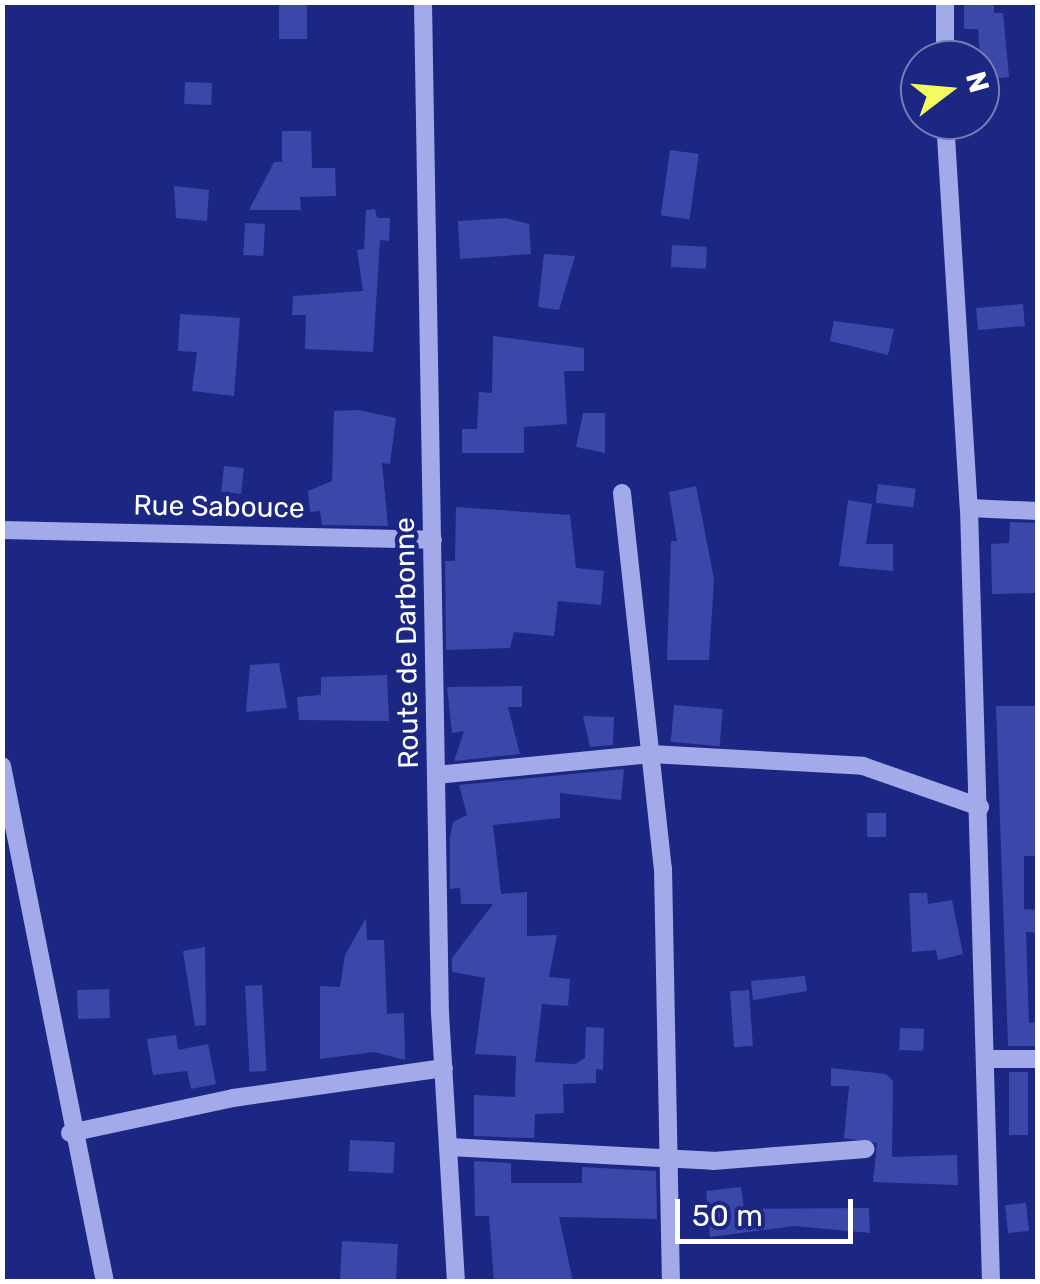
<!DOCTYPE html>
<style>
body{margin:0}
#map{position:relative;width:1040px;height:1284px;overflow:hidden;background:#1c2683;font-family:Rubik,sans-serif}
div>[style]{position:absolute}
.building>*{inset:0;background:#3c48a9;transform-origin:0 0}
.minor>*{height:18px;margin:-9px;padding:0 9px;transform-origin:9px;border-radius:9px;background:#a2aaea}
span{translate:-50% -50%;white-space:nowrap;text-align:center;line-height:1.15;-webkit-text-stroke:9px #1c2683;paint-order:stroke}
.street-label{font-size:28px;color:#fff}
.frame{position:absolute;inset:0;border:5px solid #fff;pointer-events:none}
.north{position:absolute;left:900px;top:40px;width:100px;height:100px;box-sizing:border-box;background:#1c2683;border:2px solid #777db5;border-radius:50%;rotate:74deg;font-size:28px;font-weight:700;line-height:40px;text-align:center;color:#fff}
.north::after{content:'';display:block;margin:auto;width:35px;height:45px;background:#f3fb5f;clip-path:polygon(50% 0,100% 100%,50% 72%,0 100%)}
.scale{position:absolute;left:675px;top:1199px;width:178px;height:45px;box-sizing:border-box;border:5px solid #fff;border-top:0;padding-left:12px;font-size:30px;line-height:35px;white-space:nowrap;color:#fff;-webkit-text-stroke:8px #1c2683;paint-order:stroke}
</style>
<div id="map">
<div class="building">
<i style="clip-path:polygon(964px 2px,994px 2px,994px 13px,1003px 13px,1009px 77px,982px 80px,978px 29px,964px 29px)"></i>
<i style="left:279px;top:3px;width:28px;height:36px"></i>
<i style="left:185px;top:82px;width:27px;height:22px;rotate:2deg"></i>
<i style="clip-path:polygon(282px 131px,311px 131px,312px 168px,335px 168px,336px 196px,300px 197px,301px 210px,249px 210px,274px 162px,282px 162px)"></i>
<i style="left:670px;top:150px;width:29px;height:66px;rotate:8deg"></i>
<i style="clip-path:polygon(174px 186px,209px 190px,207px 221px,176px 218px)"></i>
<i style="clip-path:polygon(375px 209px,377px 218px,390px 218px,389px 241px,380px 240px,373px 352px,305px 349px,306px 315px,292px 315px,293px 296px,363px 291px,357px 250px,364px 249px,366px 210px)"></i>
<i style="clip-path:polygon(506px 218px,529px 224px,531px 254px,460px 259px,458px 221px)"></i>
<i style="left:245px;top:223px;width:20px;height:32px;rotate:3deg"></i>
<i style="left:672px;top:245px;width:35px;height:22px;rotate:3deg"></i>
<i style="clip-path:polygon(544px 254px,575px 256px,559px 310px,538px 307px)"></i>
<i style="left:1023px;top:304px;width:22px;height:47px;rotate:85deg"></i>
<i style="clip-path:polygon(180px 314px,240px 318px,234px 396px,192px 391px,197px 352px,178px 351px)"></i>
<i style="clip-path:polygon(834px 321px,894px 329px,888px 355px,830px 341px)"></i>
<i style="clip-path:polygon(493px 336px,584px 348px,584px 371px,564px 371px,567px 424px,524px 427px,524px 453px,462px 453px,462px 429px,477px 429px,479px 392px,492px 393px)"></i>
<i style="clip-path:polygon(359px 410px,396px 418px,390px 464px,382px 463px,388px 526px,322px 525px,320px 511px,310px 512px,308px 491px,332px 481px,334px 411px)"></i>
<i style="clip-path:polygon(583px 413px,605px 413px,605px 453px,576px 447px)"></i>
<i style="left:224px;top:466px;width:20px;height:26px;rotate:6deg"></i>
<i style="left:878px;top:484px;width:38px;height:19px;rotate:7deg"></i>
<i style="clip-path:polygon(696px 486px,714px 579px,709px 660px,667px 660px,671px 541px,677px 541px,669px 492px)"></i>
<i style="clip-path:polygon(848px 500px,872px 504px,866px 544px,893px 544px,893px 571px,839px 566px)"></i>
<i style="clip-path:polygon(456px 507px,570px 515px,576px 568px,604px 571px,601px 605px,558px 601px,554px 636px,514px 632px,510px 648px,446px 650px,445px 561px,455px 561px)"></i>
<i style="clip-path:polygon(1010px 522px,1038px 523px,1038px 593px,992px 594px,991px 544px,1009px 543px)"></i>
<i style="clip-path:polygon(279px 663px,287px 708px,246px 712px,250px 665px)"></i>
<i style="clip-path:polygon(387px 675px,389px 721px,299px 720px,297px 697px,321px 695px,321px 677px)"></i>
<i style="clip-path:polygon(522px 686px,522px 707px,508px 707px,520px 754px,454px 761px,464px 731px,452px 733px,447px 687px)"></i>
<i style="left:674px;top:705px;width:49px;height:37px;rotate:5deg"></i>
<i style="clip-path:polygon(996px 706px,1038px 706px,1038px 856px,1024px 856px,1024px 909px,1038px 910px,1038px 933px,1026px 932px,1029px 1023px,1038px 1022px,1038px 1046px,1008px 1046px)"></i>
<i style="clip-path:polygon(583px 716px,614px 717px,613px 745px,590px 747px)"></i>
<i style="clip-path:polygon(624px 769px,621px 800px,560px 793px,560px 818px,493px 825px,501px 894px,527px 892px,527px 936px,557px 935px,549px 977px,570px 979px,568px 1006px,542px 1004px,535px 1062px,575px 1064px,585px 1058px,586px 1027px,604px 1028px,603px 1070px,596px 1069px,596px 1083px,563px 1084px,564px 1113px,535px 1114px,534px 1138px,474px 1136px,474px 1095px,515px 1097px,516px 1056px,475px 1054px,485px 978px,452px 972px,452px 958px,493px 904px,461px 904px,460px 888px,450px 889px,450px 837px,453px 822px,467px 815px,459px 785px)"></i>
<i style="left:886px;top:813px;width:24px;height:19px;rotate:90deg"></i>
<i style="clip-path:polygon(909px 893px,927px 893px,928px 904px,952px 900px,963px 954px,938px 960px,936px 950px,912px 952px)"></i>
<i style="clip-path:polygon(366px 918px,367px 940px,384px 940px,387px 1014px,404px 1013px,405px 1060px,374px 1052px,320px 1059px,320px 986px,340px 987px,345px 955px)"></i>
<i style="clip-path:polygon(205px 947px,206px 1025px,195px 1026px,183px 951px)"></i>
<i style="clip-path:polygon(805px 976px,807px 991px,753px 1000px,751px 981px)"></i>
<i style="left:262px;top:985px;width:86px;height:17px;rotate:87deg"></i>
<i style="left:109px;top:989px;width:29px;height:32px;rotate:88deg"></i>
<i style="left:749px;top:990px;width:56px;height:19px;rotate:86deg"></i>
<i style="left:900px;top:1028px;width:24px;height:22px;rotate:2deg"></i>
<i style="clip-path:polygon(176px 1035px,178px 1050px,208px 1044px,216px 1084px,191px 1089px,187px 1071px,153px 1075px,147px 1039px)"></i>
<i style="clip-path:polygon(831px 1068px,886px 1074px,893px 1081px,892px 1157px,957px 1155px,958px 1185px,873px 1182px,877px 1143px,844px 1138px,849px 1086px,831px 1086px)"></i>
<i style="left:1009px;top:1072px;width:19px;height:63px"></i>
<i style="left:350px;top:1140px;width:45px;height:31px;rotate:3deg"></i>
<i style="clip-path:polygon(474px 1161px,511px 1163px,511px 1183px,582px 1183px,582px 1167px,656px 1171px,657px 1219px,559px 1217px,573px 1282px,494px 1282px,489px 1216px,475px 1216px)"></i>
<i style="clip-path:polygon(741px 1187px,744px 1209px,869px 1208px,870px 1233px,794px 1226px,710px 1237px,706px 1191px)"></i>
<i style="left:1026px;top:1203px;width:28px;height:21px;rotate:84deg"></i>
<i style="left:342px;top:1241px;width:56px;height:38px;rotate:3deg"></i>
</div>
<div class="minor">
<i style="left:423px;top:2px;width:1011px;rotate:89.04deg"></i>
<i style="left:440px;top:1013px;width:269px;rotate:86.6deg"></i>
<i style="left:945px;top:60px;width:58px;rotate:-90deg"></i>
<i style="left:945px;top:120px;width:389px;rotate:86.5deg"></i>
<i style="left:969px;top:508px;width:774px;rotate:88.37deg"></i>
<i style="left:622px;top:493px;width:377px;rotate:83.8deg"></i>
<i style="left:663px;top:868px;width:414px;rotate:88.9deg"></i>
<i style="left:969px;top:508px;width:69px;rotate:2.5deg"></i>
<i style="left:2px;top:530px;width:431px;rotate:1.3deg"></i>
<i style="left:2px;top:766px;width:526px;rotate:78.71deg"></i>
<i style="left:436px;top:775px;width:216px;rotate:-5.6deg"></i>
<i style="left:651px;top:754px;width:212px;rotate:3.2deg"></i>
<i style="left:863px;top:766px;width:124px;rotate:19.3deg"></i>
<i style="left:989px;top:1059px;width:49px"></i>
<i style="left:70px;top:1133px;width:167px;rotate:-12.1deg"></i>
<i style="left:233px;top:1098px;width:213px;rotate:-8.1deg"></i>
<i style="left:449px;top:1147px;width:264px;rotate:3deg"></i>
<i style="left:713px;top:1161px;width:153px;rotate:-4.5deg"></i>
</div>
<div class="street-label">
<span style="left:219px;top:507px;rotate:1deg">Rue Sabouce</span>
<span style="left:407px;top:643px;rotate:-91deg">Route de Darbonne</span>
</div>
<div class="frame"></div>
<div class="north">N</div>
<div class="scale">50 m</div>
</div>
